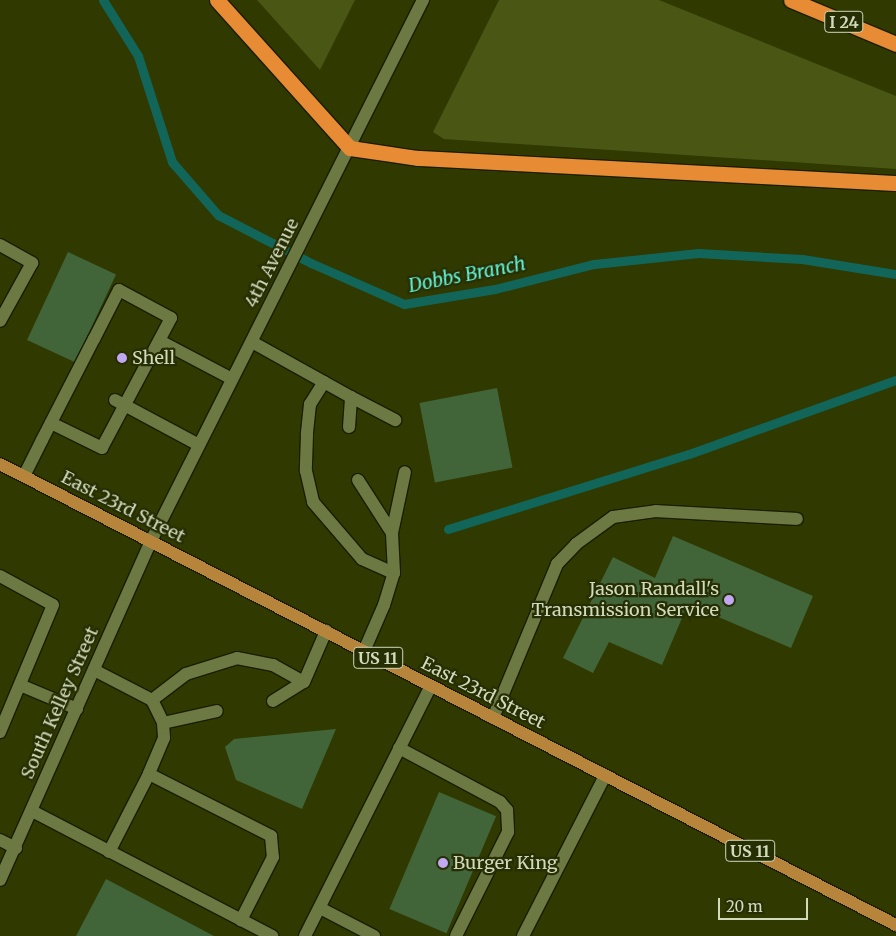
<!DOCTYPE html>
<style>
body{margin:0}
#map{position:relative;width:896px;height:936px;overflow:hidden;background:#2f3900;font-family:Merriweather,serif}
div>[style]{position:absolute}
.green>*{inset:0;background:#495614}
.stream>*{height:9px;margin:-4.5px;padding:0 4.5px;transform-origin:4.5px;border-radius:4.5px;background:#126659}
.building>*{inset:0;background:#416539;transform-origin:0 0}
.roads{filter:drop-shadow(1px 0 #191e03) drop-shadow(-1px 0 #191e03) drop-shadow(0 1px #191e03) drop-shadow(0 -1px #191e03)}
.lane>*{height:12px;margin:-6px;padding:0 6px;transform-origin:6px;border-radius:6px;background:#6c7942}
.street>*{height:12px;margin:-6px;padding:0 6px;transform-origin:6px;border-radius:6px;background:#6c7942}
.secondary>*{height:12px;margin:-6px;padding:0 6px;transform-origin:6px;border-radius:6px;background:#6c7942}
.primary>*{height:12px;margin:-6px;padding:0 6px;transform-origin:6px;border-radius:6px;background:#b6843a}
.highway>*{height:15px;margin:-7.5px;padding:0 7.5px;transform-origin:7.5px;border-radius:7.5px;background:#e78b34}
.dots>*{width:14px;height:14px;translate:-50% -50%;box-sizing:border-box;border:2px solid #262e03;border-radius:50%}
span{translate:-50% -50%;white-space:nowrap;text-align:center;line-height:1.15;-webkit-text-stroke:4.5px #262e03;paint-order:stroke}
.shield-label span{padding:1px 4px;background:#262e03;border:1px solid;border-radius:4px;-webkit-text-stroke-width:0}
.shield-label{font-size:16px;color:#d2dabd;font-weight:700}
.street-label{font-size:18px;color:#d2dabd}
.poi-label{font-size:18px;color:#d2dabd}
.left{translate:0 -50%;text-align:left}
.right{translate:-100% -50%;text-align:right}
.water-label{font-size:19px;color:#63f2d9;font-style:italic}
.scale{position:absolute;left:718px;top:898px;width:90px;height:22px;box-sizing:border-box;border:2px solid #d2dabd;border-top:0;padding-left:6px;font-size:15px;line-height:18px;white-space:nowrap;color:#d2dabd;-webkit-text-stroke:4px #262e03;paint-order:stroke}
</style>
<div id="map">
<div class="green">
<i style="clip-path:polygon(257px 0,355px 0,320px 70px)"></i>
<i style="clip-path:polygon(499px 0,659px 0,896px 96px,896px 169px,444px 139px,433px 132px)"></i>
</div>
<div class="stream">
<i style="left:103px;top:0;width:66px;rotate:58deg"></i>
<i style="left:138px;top:56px;width:111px;rotate:72.2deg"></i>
<i style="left:172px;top:162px;width:70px;rotate:49deg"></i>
<i style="left:218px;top:215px;width:105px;rotate:27.3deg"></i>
<i style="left:311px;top:263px;width:102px;rotate:23.8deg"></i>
<i style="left:404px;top:304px;width:92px;rotate:-9.4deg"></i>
<i style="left:495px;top:289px;width:102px;rotate:-14.2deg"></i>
<i style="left:594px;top:264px;width:105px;rotate:-6deg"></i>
<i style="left:698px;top:253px;width:104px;rotate:3.3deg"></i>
<i style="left:802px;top:259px;width:95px;rotate:9.1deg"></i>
<i style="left:448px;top:529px;width:252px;rotate:-17.3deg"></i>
<i style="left:689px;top:454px;width:220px;rotate:-19.7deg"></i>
</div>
<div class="building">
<i style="left:68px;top:252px;width:53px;height:97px;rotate:25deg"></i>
<i style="left:497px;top:388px;width:81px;height:79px;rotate:79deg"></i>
<i style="clip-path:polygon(673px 536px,813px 596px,791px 648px,688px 604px,662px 665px,609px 642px,593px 673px,563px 658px,613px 557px,655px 578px)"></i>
<i style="clip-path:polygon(336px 729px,302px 809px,236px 780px,225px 747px,234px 739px)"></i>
<i style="left:439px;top:792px;width:62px;height:127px;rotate:23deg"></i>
<i style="clip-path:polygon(106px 879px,214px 936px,76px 936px)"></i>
</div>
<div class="roads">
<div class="lane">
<i style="left:0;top:245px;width:37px;rotate:29deg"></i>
<i style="left:32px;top:263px;width:66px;rotate:118.9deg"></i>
<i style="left:160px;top:341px;width:81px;rotate:27.8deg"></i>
<i style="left:252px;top:342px;width:113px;rotate:29.1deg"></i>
<i style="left:324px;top:382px;width:26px;rotate:122deg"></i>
<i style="left:310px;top:404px;width:31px;rotate:96deg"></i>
<i style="left:307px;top:435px;width:36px;rotate:92deg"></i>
<i style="left:306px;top:471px;width:32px;rotate:77deg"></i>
<i style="left:313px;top:502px;width:75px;rotate:49.3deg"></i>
<i style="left:362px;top:559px;width:35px;rotate:24deg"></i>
<i style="left:115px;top:400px;width:95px;rotate:28.2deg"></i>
<i style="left:349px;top:427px;width:30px;rotate:-86deg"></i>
<i style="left:351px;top:397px;width:50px;rotate:27.6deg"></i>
<i style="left:24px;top:476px;width:40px;rotate:-63.4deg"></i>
<i style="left:42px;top:440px;width:114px;rotate:-62.8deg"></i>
<i style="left:94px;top:339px;width:55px;rotate:-63deg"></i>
<i style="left:119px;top:290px;width:59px;rotate:28.3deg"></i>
<i style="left:171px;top:318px;width:147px;rotate:118deg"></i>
<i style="left:102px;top:448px;width:57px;rotate:-153.9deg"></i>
<i style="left:358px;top:480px;width:63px;rotate:57.3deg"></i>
<i style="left:0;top:576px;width:60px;rotate:28.7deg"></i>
<i style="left:53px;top:605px;width:138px;rotate:112.7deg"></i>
<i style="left:364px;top:651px;width:50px;rotate:-66.5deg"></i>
<i style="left:384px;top:605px;width:34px;rotate:-73deg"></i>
<i style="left:394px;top:573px;width:40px;rotate:-92.9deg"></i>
<i style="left:392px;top:533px;width:62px;rotate:-78deg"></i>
<i style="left:94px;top:670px;width:65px;rotate:27.3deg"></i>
<i style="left:152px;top:700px;width:25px;rotate:64deg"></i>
<i style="left:163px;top:723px;width:15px;rotate:86deg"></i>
<i style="left:164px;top:738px;width:39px;rotate:113deg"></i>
<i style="left:20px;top:685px;width:62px;rotate:22.8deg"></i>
<i style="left:152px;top:700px;width:43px;rotate:-37.4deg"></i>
<i style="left:186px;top:674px;width:53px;rotate:-17.4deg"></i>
<i style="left:237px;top:658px;width:37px;rotate:11deg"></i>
<i style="left:273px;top:665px;width:35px;rotate:29deg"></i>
<i style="left:273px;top:701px;width:36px;rotate:-32deg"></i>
<i style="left:304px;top:682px;width:56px;rotate:-66.7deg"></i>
<i style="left:493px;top:718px;width:167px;rotate:-67.4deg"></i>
<i style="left:557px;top:564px;width:28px;rotate:-46deg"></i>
<i style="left:576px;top:544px;width:46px;rotate:-36.1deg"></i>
<i style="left:613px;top:517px;width:43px;rotate:-7.9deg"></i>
<i style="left:656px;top:511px;width:141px;rotate:3.2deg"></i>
<i style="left:163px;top:723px;width:55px;rotate:-12.5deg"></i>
<i style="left:399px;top:748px;width:115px;rotate:28.1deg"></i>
<i style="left:500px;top:802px;width:11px;rotate:49deg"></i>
<i style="left:507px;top:810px;width:22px;rotate:87deg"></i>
<i style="left:508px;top:832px;width:116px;rotate:116.6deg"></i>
<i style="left:32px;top:811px;width:271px;rotate:27.5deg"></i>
<i style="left:0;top:840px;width:18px;rotate:27deg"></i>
<i style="left:109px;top:852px;width:88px;rotate:-62.9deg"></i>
<i style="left:149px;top:774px;width:137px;rotate:26.9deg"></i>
<i style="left:271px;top:836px;width:21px;rotate:85deg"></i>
<i style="left:273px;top:857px;width:71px;rotate:116.9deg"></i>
<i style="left:320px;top:908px;width:61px;rotate:27.4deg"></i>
<i style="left:305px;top:936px;width:280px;rotate:-63.3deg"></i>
</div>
<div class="street">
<i style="left:523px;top:936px;width:180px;rotate:-62.9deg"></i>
</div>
<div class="secondary">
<i style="left:0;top:880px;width:371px;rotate:-66deg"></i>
<i style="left:151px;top:541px;width:606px;rotate:-63.31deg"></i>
</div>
<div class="primary">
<i style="left:0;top:464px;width:1008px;rotate:27.23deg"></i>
</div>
<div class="highway">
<i style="left:217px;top:0;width:199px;rotate:48.1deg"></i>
<i style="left:350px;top:148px;width:69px;rotate:8.4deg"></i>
<i style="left:418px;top:158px;width:479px;rotate:3deg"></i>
<i style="left:791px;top:0;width:114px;rotate:22.7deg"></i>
</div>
</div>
<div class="dots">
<i style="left:122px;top:358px;background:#c1a8f3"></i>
<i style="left:729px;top:600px;background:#c1a8f3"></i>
<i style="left:443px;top:863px;background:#c1a8f3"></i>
</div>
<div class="shield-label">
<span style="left:844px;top:22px">I 24</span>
<span style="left:378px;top:658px">US 11</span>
<span style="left:750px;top:851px">US 11</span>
</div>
<div class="street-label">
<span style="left:272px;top:263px;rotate:-63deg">4th Avenue</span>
<span style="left:123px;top:507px;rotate:27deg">East 23rd Street</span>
<span style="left:483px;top:693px;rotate:27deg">East 23rd Street</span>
<span style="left:60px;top:703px;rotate:-66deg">South Kelley Street</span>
</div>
<div class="poi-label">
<span class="left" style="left:132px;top:358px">Shell</span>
<span class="right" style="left:719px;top:600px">Jason Randall's<br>Transmission Service</span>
<span class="left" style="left:453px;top:863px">Burger King</span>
</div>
<div class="water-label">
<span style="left:467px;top:275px;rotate:-11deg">Dobbs Branch</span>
</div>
<div class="scale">20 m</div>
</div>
